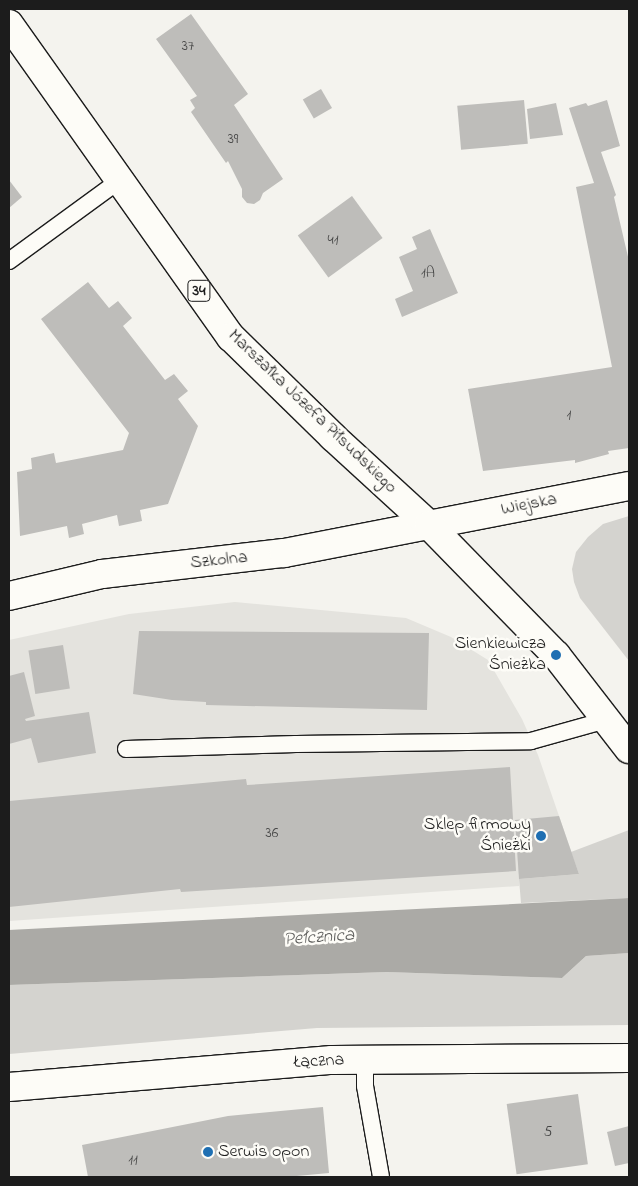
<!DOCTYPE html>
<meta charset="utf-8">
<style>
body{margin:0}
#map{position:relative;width:638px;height:1186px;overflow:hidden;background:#f4f3ee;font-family:"Indie Flower",sans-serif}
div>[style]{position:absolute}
.built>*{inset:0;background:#e4e3de}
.green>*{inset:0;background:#d4d3cf}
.water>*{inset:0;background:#abaaa6}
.building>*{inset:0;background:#bebdba;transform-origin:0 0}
.roads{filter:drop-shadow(1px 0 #1c1c1c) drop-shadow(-1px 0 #1c1c1c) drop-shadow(0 1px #1c1c1c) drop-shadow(0 -1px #1c1c1c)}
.service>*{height:16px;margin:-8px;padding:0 8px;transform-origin:8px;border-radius:8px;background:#fdfcf7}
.minor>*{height:28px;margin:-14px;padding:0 14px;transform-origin:14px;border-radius:14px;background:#fdfcf7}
.tertiary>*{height:28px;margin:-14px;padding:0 14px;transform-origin:14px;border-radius:14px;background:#fdfcf7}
.primary>*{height:28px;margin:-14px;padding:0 14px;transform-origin:14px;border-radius:14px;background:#fdfcf7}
.dots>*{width:14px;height:14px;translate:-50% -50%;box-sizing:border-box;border:2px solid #fdfcf7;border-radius:50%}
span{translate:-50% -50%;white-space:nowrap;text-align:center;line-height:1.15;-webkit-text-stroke:5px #fdfcf7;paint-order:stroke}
.number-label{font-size:15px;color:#444}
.number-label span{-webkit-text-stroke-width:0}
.shield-label span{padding:1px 4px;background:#fdfcf7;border:1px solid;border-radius:4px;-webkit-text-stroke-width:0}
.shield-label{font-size:16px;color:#1c1c1c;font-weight:700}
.street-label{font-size:18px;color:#1c1c1c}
.poi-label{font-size:18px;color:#1c1c1c}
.right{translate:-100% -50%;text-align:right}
.left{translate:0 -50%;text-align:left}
.water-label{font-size:19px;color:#5c5c5a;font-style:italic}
.frame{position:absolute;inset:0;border:10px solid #1c1c1c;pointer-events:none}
</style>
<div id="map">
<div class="built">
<i style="clip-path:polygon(235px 602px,406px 618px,451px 637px,488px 660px,522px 719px,538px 755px,579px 874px,519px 879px,519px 886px,9px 921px,9px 640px,129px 614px)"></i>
</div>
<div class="green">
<i style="clip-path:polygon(629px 516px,629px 661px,580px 598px,574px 582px,572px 569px,576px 552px,588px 537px,603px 524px)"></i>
<i style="clip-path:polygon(629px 830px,629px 898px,521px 903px,519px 879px,579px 874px,571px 852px)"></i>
<i style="clip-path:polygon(629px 953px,629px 1025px,317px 1028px,9px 1054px,9px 985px,387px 972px,562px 978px,586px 956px)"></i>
</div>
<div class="water">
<i style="clip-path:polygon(629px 898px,629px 953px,586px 956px,562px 978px,387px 972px,9px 985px,9px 930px)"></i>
</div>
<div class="building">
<i style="clip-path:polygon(191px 14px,248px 94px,234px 105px,283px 179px,263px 193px,260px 200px,254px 204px,247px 203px,242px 197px,242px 189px,228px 161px,226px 163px,191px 112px,195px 108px,190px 100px,197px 96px,156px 39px)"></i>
<i style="left:321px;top:89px;width:22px;height:21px;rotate:60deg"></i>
<i style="left:524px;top:100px;width:44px;height:67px;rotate:85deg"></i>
<i style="clip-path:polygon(607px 100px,620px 146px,601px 152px,616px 195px,614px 197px,629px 261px,629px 448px,608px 451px,609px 454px,575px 463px,575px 460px,483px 471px,468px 389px,612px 367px,576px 187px,594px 183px,569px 108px,586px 103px,588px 106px)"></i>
<i style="clip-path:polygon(556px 103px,563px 135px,530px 139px,527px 109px)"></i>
<i style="clip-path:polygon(9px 180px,22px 197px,9px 208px)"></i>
<i style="left:352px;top:196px;width:52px;height:67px;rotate:54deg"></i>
<i style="clip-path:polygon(430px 229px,458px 293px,402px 317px,395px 299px,413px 291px,399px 257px,417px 249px,412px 237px)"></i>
<i style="clip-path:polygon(88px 282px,109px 308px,118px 301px,132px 318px,123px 326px,165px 380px,174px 374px,188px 391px,178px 399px,198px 426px,168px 504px,140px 510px,142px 521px,119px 526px,117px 515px,82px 524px,84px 534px,69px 538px,67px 526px,20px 536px,17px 472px,32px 469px,31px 458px,54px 453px,56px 463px,123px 450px,129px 433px,41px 319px)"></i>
<i style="clip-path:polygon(139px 631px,429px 633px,427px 710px,206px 705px,206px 702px,172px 700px,133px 694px)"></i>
<i style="left:63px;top:645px;width:44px;height:35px;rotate:81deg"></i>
<i style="clip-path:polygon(24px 672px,35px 716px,25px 719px,26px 721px,89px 712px,96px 753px,38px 763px,31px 738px,9px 744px,9px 676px)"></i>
<i style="clip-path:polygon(510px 767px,516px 871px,181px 892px,180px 889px,9px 907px,9px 801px,246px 779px,247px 785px)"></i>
<i style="clip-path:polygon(559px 816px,579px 874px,519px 879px,515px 820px)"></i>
<i style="left:578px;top:1094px;width:71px;height:72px;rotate:82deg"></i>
<i style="clip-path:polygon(323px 1107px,329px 1173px,286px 1177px,88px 1177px,82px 1145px,228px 1116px)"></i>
<i style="clip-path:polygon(629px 1126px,629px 1163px,615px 1166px,607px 1132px)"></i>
</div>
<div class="roads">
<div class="service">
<i style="left:9px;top:261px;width:137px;rotate:-36.1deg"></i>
<i style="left:126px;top:749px;width:170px;rotate:-1.7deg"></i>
<i style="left:296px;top:744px;width:235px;rotate:-0.7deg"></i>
<i style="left:531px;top:741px;width:78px;rotate:-15.6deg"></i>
<i style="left:365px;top:1061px;width:25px;rotate:90deg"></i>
<i style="left:365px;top:1086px;width:92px;rotate:80deg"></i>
</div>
<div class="minor">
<i style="left:9px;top:596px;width:96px;rotate:-13.3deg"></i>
<i style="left:102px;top:574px;width:183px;rotate:-6.6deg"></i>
<i style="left:284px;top:553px;width:351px;rotate:-11deg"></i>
</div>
<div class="tertiary">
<i style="left:9px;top:1087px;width:324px;rotate:-4.8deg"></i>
<i style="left:332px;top:1060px;width:297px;rotate:-0.4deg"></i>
</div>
<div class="primary">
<i style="left:9px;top:24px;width:384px;rotate:54.7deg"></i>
<i style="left:231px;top:337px;width:143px;rotate:44.4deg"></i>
<i style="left:333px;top:437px;width:130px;rotate:42.5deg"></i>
<i style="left:429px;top:525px;width:182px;rotate:45.7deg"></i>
<i style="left:556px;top:655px;width:119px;rotate:52.2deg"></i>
</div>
</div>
<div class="dots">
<i style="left:556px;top:655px;background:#1f6fb2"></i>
<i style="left:541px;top:836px;background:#1f6fb2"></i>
<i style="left:208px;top:1152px;background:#1f6fb2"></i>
</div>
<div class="number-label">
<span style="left:188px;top:47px">37</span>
<span style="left:233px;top:140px">39</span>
<span style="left:333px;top:241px">41</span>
<span style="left:428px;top:274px">1A</span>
<span style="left:569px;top:416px">1</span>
<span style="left:272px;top:834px">36</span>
<span style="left:548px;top:1133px">5</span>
<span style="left:133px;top:1161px">11</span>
</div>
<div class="shield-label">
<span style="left:199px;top:291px">34</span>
</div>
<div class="street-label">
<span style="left:312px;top:412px;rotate:44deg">Marszałka Józefa Piłsudskiego</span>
<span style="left:529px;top:505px;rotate:-11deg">Wiejska</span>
<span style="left:219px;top:561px;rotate:-6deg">Szkolna</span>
<span style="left:319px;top:1062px;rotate:-3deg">Łączna</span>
</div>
<div class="poi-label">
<span class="right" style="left:546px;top:655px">Sienkiewicza<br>Śnieżka</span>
<span class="right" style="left:531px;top:836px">Sklep firmowy<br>Śnieżki</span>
<span class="left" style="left:218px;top:1152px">Serwis opon</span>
</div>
<div class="water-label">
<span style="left:319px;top:938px;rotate:-4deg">Pełcznica</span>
</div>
<div class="frame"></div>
</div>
